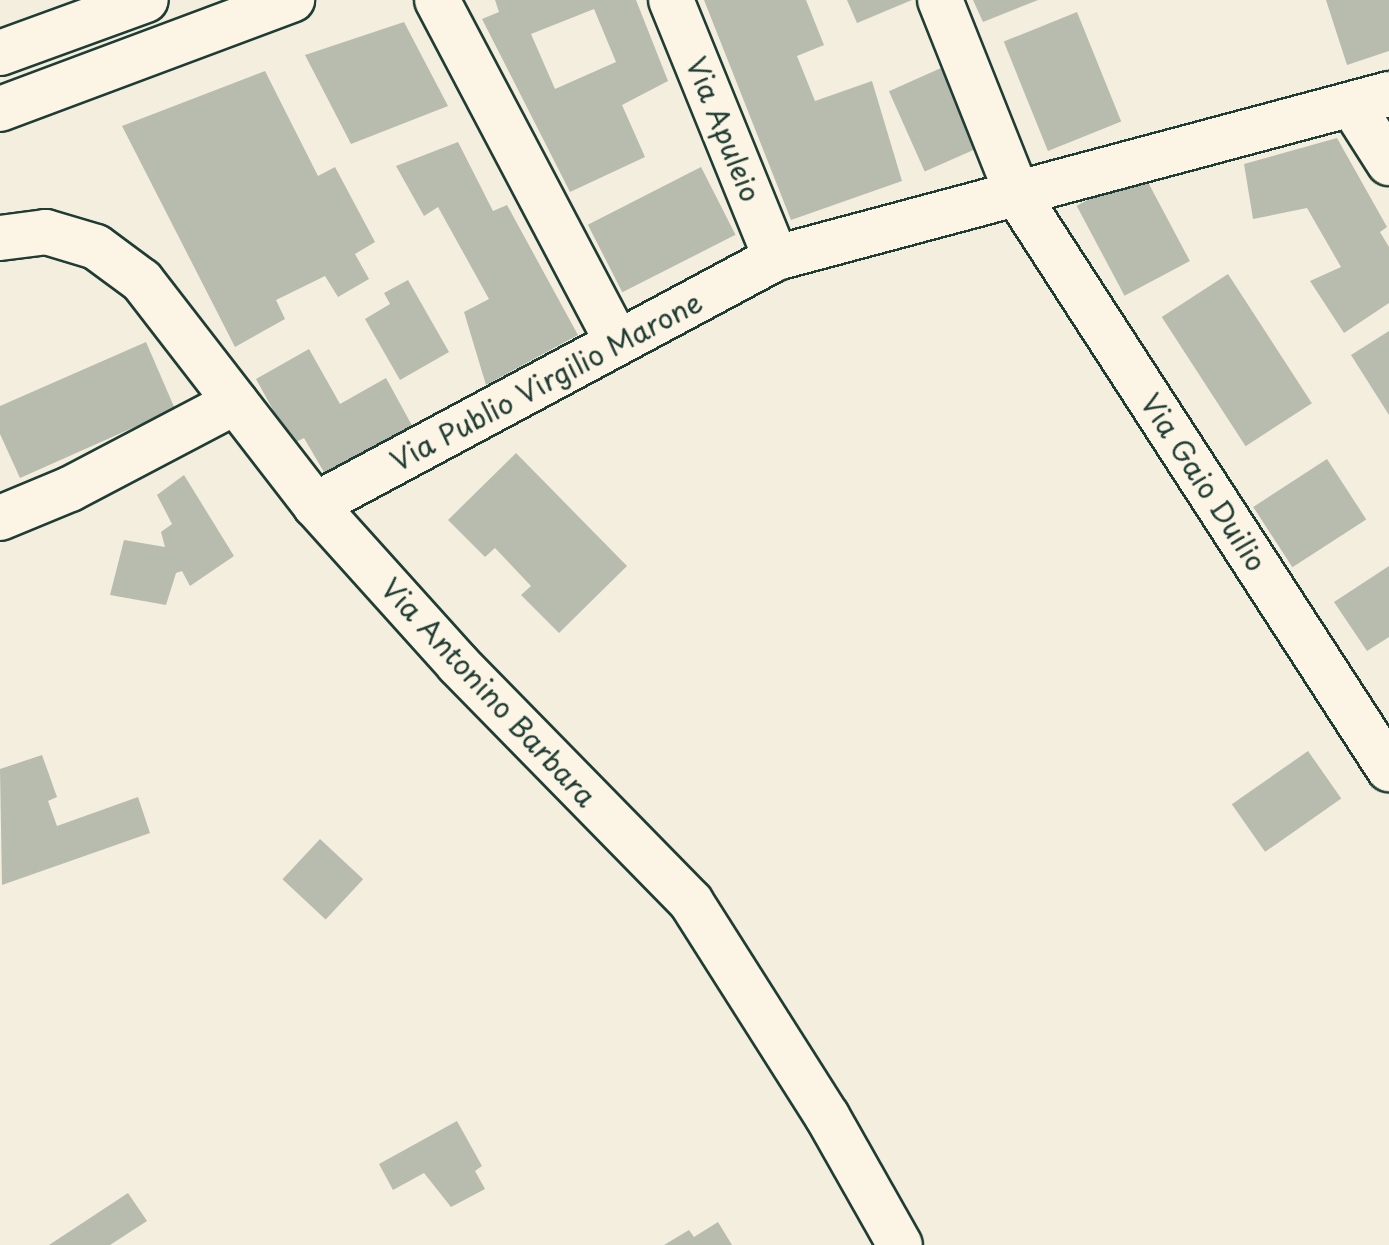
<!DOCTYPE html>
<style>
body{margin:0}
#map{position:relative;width:1389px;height:1245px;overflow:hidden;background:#f3eede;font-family:"Playpen Sans",sans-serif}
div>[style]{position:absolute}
.building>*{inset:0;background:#b8bcae;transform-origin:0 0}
.roads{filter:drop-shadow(2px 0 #1f3d34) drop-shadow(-2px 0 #1f3d34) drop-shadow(0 2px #1f3d34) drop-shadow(0 -2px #1f3d34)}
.minor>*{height:44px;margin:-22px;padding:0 22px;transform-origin:22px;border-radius:22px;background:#fcf5e5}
.tertiary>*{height:44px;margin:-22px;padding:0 22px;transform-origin:22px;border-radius:22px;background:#fcf5e5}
span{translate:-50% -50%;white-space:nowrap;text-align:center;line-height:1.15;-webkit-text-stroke:8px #fcf5e5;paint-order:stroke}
.street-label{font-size:28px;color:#1f3d34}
</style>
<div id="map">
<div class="building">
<i style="clip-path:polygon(evenodd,495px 0,636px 0,668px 81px,622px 105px,645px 157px,570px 192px,482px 19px,499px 12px,495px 0,594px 9px,616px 62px,555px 89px,531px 34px,594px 9px)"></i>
<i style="clip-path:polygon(704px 0,806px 0,824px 45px,797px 56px,815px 101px,872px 81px,902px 181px,791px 220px)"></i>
<i style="clip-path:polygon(847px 0,912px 0,857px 23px)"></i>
<i style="clip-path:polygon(973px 0,1038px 0,983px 22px)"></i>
<i style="clip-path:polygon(1326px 0,1389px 0,1389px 51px,1347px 65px)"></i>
<i style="left:1077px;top:12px;width:118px;height:79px;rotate:68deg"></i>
<i style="clip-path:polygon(404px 22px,448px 106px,351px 144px,305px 55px)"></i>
<i style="left:941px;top:68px;width:88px;height:57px;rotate:66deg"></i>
<i style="clip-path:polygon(265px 71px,318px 176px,335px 167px,375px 242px,355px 254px,369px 279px,338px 297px,325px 276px,276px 300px,285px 319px,235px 347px,122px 126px)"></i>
<i style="clip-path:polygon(1337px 138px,1387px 227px,1380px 232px,1389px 247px,1389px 303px,1344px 333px,1310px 281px,1341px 267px,1307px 208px,1253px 219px,1244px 164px)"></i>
<i style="clip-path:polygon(458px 142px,493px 211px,507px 205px,578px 335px,486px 385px,464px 312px,489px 299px,438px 207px,424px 216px,396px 166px)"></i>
<i style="left:701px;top:167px;width:76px;height:127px;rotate:63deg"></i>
<i style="left:1142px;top:171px;width:102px;height:74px;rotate:62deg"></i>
<i style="left:1228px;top:274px;width:154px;height:79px;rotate:57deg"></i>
<i style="clip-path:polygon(408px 280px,449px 352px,400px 380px,365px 319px,390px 304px,384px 293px)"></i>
<i style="clip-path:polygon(1389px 331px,1389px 415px,1351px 355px)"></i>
<i style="clip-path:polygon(146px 342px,175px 409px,20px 478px,0 434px,0 406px)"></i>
<i style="clip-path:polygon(309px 349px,340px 404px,386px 378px,415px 431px,328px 479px,304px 438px,292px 444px,256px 379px)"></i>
<i style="clip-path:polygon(516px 453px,627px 566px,559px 633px,521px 595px,531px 586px,495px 548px,485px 557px,448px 520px)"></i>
<i style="left:1327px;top:459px;width:72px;height:88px;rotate:57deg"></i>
<i style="clip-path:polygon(184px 475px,234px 556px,190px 586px,182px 571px,176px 573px,166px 605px,110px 595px,124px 540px,165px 547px,161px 532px,172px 524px,157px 495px)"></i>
<i style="clip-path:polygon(1389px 566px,1389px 637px,1367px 651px,1334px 602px)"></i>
<i style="left:1308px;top:751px;width:58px;height:93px;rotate:55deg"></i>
<i style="clip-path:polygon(42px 755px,57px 797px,48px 801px,57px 826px,138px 797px,150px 833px,2px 885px,0 769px)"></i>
<i style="left:320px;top:839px;width:59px;height:55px;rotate:43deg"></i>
<i style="clip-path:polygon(457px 1121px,482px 1166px,475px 1171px,485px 1189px,451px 1207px,424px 1173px,393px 1190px,379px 1164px)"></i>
<i style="clip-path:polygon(128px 1193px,147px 1221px,110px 1245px,49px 1245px)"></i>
<i style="clip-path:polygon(718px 1222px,732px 1245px,664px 1245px,689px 1230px,694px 1237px)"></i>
</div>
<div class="roads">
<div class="minor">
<i style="left:437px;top:0;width:386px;rotate:62.2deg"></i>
<i style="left:671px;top:0;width:279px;rotate:67.9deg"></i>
<i style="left:940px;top:0;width:211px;rotate:68.3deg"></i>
<i style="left:1018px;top:196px;width:683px;rotate:57.08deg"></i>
<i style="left:1352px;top:105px;width:69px;rotate:57.5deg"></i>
<i style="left:0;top:238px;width:46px;rotate:-7.4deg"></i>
<i style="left:46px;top:232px;width:52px;rotate:16.7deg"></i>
<i style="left:96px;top:247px;width:57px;rotate:36.5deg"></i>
<i style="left:142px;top:281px;width:283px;rotate:52.3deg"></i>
<i style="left:315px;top:505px;width:214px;rotate:48deg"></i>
<i style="left:458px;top:664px;width:333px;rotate:45.6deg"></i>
<i style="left:691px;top:902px;width:254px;rotate:57.6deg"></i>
<i style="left:827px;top:1116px;width:148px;rotate:60.5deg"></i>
<i style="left:315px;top:505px;width:523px;rotate:-28.18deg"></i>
<i style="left:776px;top:258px;width:635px;rotate:-14.98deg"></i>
<i style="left:0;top:518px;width:76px;rotate:-22.5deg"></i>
<i style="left:70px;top:489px;width:187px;rotate:-27.7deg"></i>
</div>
<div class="tertiary">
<i style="left:0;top:53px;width:155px;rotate:-20deg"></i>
<i style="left:0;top:109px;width:312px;rotate:-20.5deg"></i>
</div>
</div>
<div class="street-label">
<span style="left:724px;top:129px;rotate:68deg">Via Apuleio</span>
<span style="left:546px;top:381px;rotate:-28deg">Via Publio Virgilio Marone</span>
<span style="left:1204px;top:482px;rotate:57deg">Via Gaio Duilio</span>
<span style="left:489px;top:692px;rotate:47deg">Via Antonino Barbara</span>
</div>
</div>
